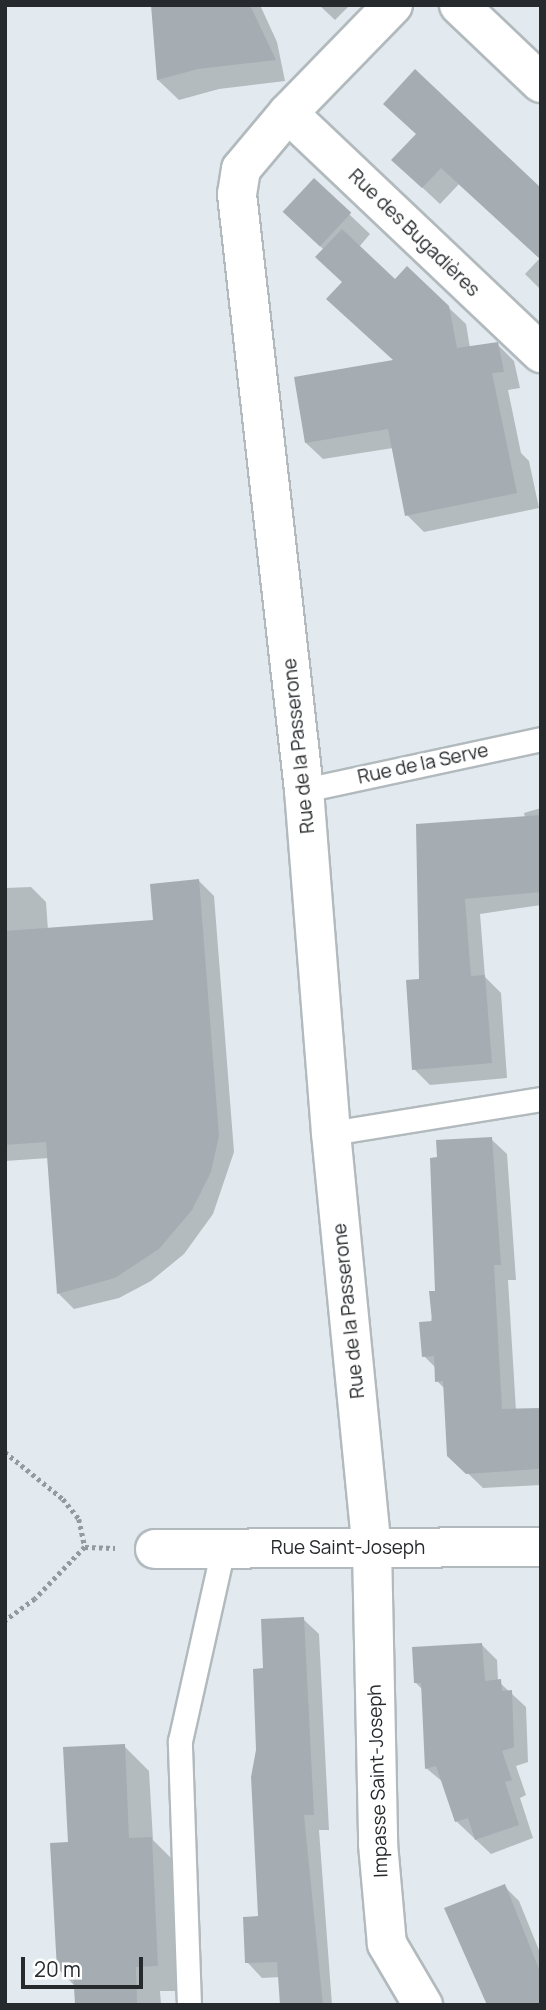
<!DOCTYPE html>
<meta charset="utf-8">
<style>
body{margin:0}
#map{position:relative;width:546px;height:2010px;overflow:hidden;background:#e2eaef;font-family:Manrope,sans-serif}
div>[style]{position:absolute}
.shadow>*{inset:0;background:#0003}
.building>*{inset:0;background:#a6adb2;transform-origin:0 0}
.path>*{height:4.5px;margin-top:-2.25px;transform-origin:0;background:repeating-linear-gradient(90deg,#93999d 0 3.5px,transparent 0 7px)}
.roads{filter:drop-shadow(2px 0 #b2babe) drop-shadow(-2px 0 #b2babe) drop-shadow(0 2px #b2babe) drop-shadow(0 -2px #b2babe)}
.service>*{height:23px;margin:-11.5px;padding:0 11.5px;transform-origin:11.5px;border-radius:11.5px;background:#fff}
.minor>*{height:38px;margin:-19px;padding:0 19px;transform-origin:19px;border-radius:19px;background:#fff}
span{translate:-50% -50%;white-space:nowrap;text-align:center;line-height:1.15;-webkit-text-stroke:5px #fff;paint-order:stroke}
.street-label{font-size:19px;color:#272a2c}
.frame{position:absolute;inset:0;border:7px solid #272a2c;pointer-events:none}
.scale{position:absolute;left:21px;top:1957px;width:122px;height:32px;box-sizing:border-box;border:4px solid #272a2c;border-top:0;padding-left:9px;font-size:21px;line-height:24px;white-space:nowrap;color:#272a2c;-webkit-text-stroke:5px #fff;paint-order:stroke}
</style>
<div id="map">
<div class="shadow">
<i style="clip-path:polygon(152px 5px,260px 5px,277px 42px,285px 81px,219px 89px,179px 100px,158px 80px)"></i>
<i style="clip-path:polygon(319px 5px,350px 5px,335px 20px)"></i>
<i style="clip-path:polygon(417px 135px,541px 190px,541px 290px,525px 274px,540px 258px,459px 184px,440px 204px,411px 177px)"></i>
<i style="clip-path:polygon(314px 181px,370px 234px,359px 247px,395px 281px,448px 307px,466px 324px,470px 348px,497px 344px,514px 361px,520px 388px,508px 390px,521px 453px,529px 461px,539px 508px,424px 532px,407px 515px,393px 448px,323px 459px,306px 443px,396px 361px,324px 250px,285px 212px)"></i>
<i style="clip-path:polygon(541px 808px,541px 905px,480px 914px,485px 977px,501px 993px,507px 1078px,430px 1085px,414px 1069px,421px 980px,418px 826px,525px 818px,524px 813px)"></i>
<i style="clip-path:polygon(199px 881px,214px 896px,234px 1152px,213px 1214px,184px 1254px,151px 1281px,119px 1298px,74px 1309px,59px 1294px,49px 1158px,5px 1161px,5px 888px,31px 887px,46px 902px,48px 930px,155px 922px)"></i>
<i style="clip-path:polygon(491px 1139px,507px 1154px,516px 1280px,508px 1280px,516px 1411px,541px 1410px,541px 1485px,483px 1488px,449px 1455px,445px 1389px,437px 1381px,437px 1369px,424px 1356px,437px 1292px)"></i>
<i style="clip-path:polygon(303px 1619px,319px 1634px,329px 1830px,319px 1830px,332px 2005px,282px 2005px,280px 1977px,262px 1978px,247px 1962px,260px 1918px,265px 1670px)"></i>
<i style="clip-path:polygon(482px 1645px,497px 1660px,498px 1681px,526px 1707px,528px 1762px,516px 1766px,526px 1795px,520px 1798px,533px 1838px,491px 1854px,456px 1821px,444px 1783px,426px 1768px,423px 1690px,416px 1683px)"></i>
<i style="clip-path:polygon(124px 1746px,149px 1771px,153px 1840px,177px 1864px,182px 1991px,160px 1991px,161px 2005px,76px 2005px,75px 1986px,58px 1969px,70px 1844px)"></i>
<i style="clip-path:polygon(504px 1886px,519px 1901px,541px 1955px,541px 2005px)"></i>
</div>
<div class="building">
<i style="clip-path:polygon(151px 5px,250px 5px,276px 60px,198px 69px,157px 80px)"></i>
<i style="clip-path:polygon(415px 69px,541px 188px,541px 260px,441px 168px,422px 188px,391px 160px,416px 134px,383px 104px)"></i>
<i style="left:314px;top:178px;width:51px;height:46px;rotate:43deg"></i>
<i style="clip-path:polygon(342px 229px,395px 279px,407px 266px,449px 306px,457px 348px,498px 342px,504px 372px,492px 373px,517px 493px,405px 516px,388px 429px,305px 443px,294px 377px,393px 360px,326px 299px,342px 282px,315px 257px)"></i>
<i style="clip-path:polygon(541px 815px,541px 892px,465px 899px,471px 976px,485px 975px,492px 1063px,412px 1070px,406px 980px,419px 979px,416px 824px)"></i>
<i style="clip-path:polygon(199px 879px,219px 1136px,211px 1172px,192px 1210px,159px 1249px,115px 1278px,57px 1294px,46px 1142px,5px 1145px,5px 931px,153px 920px,150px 884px)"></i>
<i style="clip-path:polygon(492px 1137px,501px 1265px,494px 1265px,502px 1409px,541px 1408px,541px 1464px,538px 1469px,466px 1474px,447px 1456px,443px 1381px,435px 1382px,434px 1356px,422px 1357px,419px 1322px,432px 1321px,429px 1291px,435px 1291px,430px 1158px,437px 1157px,436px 1140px)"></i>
<i style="clip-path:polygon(304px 1617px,314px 1815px,304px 1815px,323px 2005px,280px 2005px,277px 1962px,245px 1963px,243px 1917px,258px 1916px,251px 1777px,256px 1750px,253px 1669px,263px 1668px,261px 1619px)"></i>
<i style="clip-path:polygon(482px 1643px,485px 1681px,501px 1679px,502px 1691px,512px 1690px,514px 1747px,502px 1751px,512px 1780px,505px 1782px,519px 1825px,475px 1840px,468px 1818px,455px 1822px,436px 1766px,425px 1769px,421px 1683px,414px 1683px,412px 1647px)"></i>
<i style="clip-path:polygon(125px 1744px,129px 1838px,152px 1837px,158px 1966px,136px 1967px,137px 2005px,75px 2005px,73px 1969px,57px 1970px,50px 1843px,68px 1842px,63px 1747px)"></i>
<i style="clip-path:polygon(505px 1884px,541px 1974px,541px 2005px,487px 2005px,444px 1908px)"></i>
</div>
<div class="path">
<i style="left:5px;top:1452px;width:75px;rotate:39deg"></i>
<i style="left:63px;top:1499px;width:26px;rotate:51deg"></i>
<i style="left:79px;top:1519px;width:29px;rotate:78deg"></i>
<i style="left:85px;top:1547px;width:72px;rotate:133.9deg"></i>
<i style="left:35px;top:1599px;width:37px;rotate:144deg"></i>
<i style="left:85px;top:1547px;width:30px;rotate:2deg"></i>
</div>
<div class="roads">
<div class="service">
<i style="left:304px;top:790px;width:242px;rotate:-12.1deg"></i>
<i style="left:331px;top:1133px;width:213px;rotate:-9.2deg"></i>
<i style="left:189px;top:2005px;width:264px;rotate:-92deg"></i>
<i style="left:180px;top:1741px;width:197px;rotate:-77.4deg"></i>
</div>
<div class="minor">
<i style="left:393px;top:5px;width:151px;rotate:134.2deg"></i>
<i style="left:288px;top:113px;width:73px;rotate:130deg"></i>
<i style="left:241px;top:169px;width:25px;rotate:99deg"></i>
<i style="left:237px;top:194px;width:600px;rotate:83.59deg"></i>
<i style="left:304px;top:790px;width:344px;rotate:85.5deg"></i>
<i style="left:331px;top:1133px;width:417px;rotate:84.4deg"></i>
<i style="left:372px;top:1548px;width:296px;rotate:88.8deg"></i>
<i style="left:378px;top:1844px;width:100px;rotate:84.9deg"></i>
<i style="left:387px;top:1944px;width:71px;rotate:59.5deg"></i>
<i style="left:459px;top:5px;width:113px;rotate:43.6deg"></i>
<i style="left:288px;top:113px;width:349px;rotate:43.5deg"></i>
<i style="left:155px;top:1549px;width:386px;rotate:-0.3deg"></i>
</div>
</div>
<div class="street-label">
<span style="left:414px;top:233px;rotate:44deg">Rue des Bugadières</span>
<span style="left:299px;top:746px;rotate:-96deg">Rue de la Passerone</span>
<span style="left:423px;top:764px;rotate:-12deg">Rue de la Serve</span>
<span style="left:349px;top:1311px;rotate:-96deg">Rue de la Passerone</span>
<span style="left:348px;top:1548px">Rue Saint-Joseph</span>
<span style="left:378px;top:1781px;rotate:-92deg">Impasse Saint-Joseph</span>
</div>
<div class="frame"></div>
<div class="scale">20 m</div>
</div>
